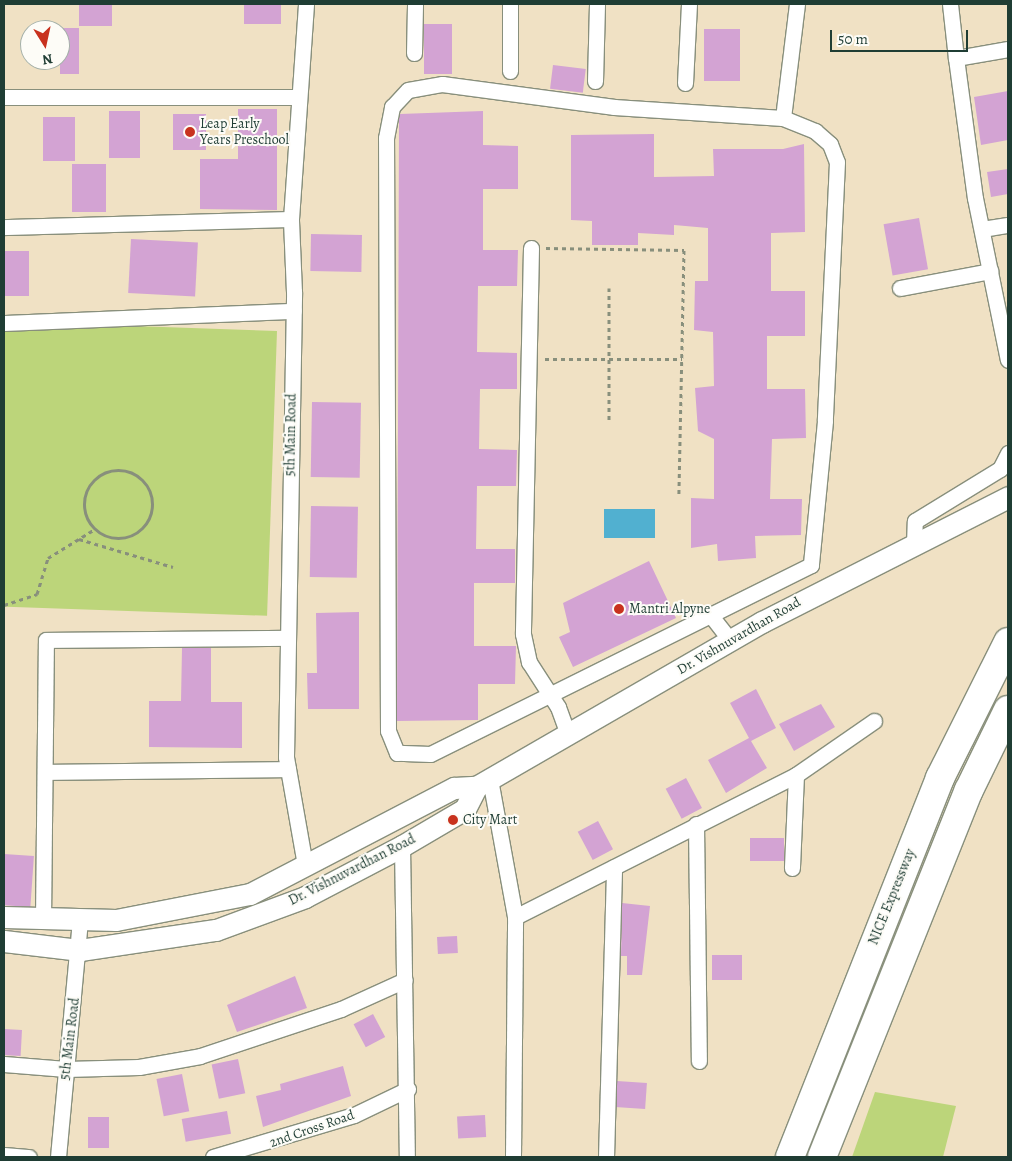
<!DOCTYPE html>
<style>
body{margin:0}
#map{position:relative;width:1012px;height:1161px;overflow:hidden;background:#f0e1c4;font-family:Alegreya,serif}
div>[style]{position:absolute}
.green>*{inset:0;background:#bcd57a;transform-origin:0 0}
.water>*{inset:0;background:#51b0d0;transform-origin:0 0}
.building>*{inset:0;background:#d3a3d3;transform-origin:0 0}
.path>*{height:3px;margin-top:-1.5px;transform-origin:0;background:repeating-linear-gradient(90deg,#888f7c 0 4px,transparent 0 8px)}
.path>.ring{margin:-1.5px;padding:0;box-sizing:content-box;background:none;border:3px solid #888f7c;border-radius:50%}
.roads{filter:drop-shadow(1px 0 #888f7c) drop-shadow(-1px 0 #888f7c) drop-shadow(0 1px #888f7c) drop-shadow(0 -1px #888f7c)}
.minor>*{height:15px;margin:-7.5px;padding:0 7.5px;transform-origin:7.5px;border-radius:7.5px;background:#fff}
.secondary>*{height:21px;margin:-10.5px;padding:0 10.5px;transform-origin:10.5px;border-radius:10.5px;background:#fff}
.motorway>*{height:28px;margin:-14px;padding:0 14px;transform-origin:14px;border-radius:14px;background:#fff}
.dots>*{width:14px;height:14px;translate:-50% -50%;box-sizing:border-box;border:2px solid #fdfcf7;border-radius:50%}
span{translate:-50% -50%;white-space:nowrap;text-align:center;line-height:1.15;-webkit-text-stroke:4px #fdfcf7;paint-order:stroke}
.poi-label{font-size:14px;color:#1f3d34}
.left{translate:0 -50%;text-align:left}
.street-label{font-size:14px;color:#1f3d34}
.frame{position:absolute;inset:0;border:5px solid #1f3d34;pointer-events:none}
.north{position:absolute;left:20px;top:20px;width:50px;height:50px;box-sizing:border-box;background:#fdfcf7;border:1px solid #a4b0a9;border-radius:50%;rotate:170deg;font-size:14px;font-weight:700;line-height:20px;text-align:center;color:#1f3d34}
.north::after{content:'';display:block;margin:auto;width:18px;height:22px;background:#c8321e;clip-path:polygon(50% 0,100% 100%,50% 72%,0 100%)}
.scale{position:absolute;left:830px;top:30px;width:138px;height:22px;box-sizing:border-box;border:2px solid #1f3d34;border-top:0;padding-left:6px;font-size:15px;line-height:18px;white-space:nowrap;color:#1f3d34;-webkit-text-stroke:4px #fdfcf7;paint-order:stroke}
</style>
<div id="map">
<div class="green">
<i style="left:277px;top:331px;width:285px;height:273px;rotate:92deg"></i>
<i style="clip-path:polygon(875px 1092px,956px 1106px,943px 1157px,852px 1157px)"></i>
</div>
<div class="water">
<i style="left:604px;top:509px;width:51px;height:29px"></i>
</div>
<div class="building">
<i style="left:79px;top:4px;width:33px;height:22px"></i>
<i style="left:244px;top:4px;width:37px;height:20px"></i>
<i style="left:424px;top:24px;width:28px;height:50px"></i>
<i style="left:60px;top:28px;width:19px;height:46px"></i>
<i style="left:704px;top:29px;width:36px;height:52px"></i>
<i style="left:553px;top:65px;width:33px;height:24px;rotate:7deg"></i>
<i style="clip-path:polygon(1008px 91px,1008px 140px,981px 145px,974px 97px)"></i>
<i style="clip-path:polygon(238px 109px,277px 109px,277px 210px,200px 209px,200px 159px,238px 159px)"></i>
<i style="left:109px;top:111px;width:31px;height:47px"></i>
<i style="clip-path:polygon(483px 111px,483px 145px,518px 146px,518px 189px,483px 189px,483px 250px,518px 250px,517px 286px,478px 286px,477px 352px,517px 353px,517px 389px,480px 389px,479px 449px,517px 450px,516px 486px,477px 486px,476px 549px,515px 549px,515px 583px,474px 583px,474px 646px,516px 646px,515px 684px,478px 684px,478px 720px,397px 721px,399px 119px,400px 114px)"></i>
<i style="left:173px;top:114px;width:33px;height:36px"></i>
<i style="left:43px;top:117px;width:32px;height:44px"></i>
<i style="clip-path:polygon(654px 134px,654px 177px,714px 176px,713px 149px,783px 149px,804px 144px,805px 232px,771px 233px,771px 291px,805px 291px,805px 336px,767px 336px,767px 389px,805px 389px,806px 438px,772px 439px,770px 499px,802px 499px,801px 535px,755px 536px,756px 558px,718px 561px,717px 544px,691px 548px,691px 498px,714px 499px,714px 439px,698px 431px,695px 388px,714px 386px,713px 332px,694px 330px,695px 281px,708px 281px,708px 228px,674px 225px,674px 235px,638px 233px,638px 245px,592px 245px,592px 221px,571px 220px,571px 135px)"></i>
<i style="left:72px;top:164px;width:34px;height:48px"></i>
<i style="clip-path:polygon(1008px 169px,1008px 194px,991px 197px,987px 172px)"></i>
<i style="left:919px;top:218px;width:52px;height:36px;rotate:80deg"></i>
<i style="left:311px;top:234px;width:51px;height:37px;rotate:1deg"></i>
<i style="left:131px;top:239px;width:67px;height:54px;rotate:3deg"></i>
<i style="left:4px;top:251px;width:25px;height:45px"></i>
<i style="left:312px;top:402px;width:49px;height:75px;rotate:1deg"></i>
<i style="left:311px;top:506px;width:47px;height:71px;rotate:1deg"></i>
<i style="clip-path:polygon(649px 561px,676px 618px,573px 667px,559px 637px,570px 632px,563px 603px)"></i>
<i style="clip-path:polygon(359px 612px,359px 709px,308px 709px,307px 673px,317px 673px,316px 613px)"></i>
<i style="clip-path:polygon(182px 648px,211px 648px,211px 702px,242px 702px,242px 748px,149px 747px,149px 701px,181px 701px)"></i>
<i style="clip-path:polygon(756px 689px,776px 728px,751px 741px,767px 768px,726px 793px,708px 760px,749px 738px,730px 703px)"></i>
<i style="clip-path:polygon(821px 704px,835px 727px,794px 751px,779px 724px)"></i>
<i style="left:686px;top:778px;width:34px;height:23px;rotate:62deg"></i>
<i style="left:598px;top:821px;width:32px;height:23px;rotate:62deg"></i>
<i style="left:750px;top:838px;width:34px;height:23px"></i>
<i style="left:4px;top:854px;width:30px;height:51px;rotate:4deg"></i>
<i style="clip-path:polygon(622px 903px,650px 906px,642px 975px,627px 975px,627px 956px,621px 956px)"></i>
<i style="left:457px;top:936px;width:17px;height:20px;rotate:87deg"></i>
<i style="left:712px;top:955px;width:30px;height:25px"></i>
<i style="clip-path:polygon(295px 976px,307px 1008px,237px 1032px,227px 1005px)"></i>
<i style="left:373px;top:1014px;width:26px;height:22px;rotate:62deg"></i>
<i style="left:4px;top:1029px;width:18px;height:26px;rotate:3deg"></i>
<i style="left:238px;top:1059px;width:35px;height:27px;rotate:78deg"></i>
<i style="clip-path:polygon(343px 1066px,351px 1096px,263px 1127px,256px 1096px,281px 1090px,280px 1084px)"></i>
<i style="left:182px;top:1074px;width:38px;height:26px;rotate:79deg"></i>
<i style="left:617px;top:1081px;width:30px;height:26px;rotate:4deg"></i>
<i style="left:227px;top:1111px;width:23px;height:46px;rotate:80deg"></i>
<i style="left:485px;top:1115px;width:22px;height:28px;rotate:87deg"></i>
<i style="left:88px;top:1117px;width:21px;height:31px"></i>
</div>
<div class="path">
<i style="left:546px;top:248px;width:138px;rotate:0.8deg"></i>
<i style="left:684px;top:250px;width:244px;rotate:91.2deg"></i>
<i style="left:609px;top:288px;width:134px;rotate:90deg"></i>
<i style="left:545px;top:359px;width:137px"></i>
<i class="ring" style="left:84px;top:470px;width:65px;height:65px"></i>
<i style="left:79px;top:539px;width:98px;rotate:16.6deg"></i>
<i style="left:4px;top:605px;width:35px;rotate:-18deg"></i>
<i style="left:37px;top:594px;width:38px;rotate:-73deg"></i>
<i style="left:48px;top:558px;width:55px;rotate:-31.7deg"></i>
</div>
<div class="roads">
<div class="minor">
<i style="left:950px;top:4px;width:54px;rotate:83.7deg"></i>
<i style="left:1008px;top:49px;width:53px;rotate:170.2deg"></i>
<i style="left:956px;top:58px;width:141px;rotate:82.3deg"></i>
<i style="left:975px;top:198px;width:165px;rotate:78.5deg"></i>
<i style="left:414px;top:53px;width:49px;rotate:-88.8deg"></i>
<i style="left:510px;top:71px;width:67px;rotate:-90deg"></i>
<i style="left:595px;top:81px;width:77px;rotate:-88.5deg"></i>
<i style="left:685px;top:83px;width:79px;rotate:-87.1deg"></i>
<i style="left:442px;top:84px;width:174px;rotate:7.6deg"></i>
<i style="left:614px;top:107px;width:169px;rotate:3.7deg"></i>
<i style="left:783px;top:118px;width:35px;rotate:22deg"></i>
<i style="left:815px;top:131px;width:20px;rotate:41deg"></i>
<i style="left:830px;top:144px;width:19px;rotate:69deg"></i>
<i style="left:837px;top:162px;width:259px;rotate:92.7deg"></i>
<i style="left:825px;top:421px;width:145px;rotate:95.6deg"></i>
<i style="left:811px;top:565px;width:425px;rotate:153.6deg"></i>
<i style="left:430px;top:754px;width:33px;rotate:-178deg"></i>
<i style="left:397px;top:753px;width:24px;rotate:-112deg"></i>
<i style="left:388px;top:731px;width:593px;rotate:-90.19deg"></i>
<i style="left:386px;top:138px;width:32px;rotate:-79deg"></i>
<i style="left:392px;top:107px;width:23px;rotate:-47deg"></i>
<i style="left:408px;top:90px;width:35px;rotate:-10deg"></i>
<i style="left:4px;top:97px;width:295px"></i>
<i style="left:783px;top:118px;width:115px;rotate:-83deg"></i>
<i style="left:4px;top:227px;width:287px;rotate:-1.6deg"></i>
<i style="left:982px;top:229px;width:26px;rotate:-9deg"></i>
<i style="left:531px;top:248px;width:386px;rotate:91.2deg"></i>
<i style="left:523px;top:634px;width:29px;rotate:78deg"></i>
<i style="left:529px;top:662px;width:54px;rotate:57.2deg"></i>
<i style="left:558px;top:707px;width:29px;rotate:70deg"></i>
<i style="left:900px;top:288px;width:92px;rotate:-10.7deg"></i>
<i style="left:4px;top:323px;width:290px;rotate:-2.4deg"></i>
<i style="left:914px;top:544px;width:23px;rotate:-88deg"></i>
<i style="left:915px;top:521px;width:100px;rotate:-31.5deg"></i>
<i style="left:1000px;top:469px;width:18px;rotate:-63deg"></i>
<i style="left:712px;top:617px;width:29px;rotate:52deg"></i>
<i style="left:46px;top:772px;width:242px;rotate:-0.7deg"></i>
<i style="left:796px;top:775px;width:95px;rotate:-34.7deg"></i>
<i style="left:490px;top:779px;width:140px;rotate:79.7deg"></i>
<i style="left:515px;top:917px;width:315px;rotate:-26.8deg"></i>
<i style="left:796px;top:775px;width:93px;rotate:92.5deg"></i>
<i style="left:696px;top:824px;width:237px;rotate:89.3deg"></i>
<i style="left:402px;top:846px;width:311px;rotate:89.1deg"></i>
<i style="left:305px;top:865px;width:110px;rotate:-100deg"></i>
<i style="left:286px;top:757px;width:465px;rotate:-89deg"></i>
<i style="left:294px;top:292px;width:73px;rotate:-92.4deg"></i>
<i style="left:291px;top:219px;width:216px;rotate:-86deg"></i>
<i style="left:43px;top:921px;width:281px;rotate:-89.4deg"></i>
<i style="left:46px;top:640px;width:242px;rotate:-0.5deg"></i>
<i style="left:4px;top:1064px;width:62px;rotate:4.6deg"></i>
<i style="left:66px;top:1069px;width:73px;rotate:-1.6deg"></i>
<i style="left:139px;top:1067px;width:62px;rotate:-10.2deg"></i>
<i style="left:200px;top:1056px;width:149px;rotate:-18.4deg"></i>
<i style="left:341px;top:1009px;width:70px;rotate:-24.4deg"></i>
<i style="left:4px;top:1155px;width:25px;rotate:5deg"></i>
<i style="left:58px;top:1157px;width:238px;rotate:-84.7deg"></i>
<i style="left:213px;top:1157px;width:147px;rotate:-16.6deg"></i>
<i style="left:354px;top:1115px;width:60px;rotate:-25.7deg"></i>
<i style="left:513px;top:1157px;width:240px;rotate:-89.5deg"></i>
<i style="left:606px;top:1157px;width:290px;rotate:-88.4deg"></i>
</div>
<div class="secondary">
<i style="left:4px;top:917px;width:112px;rotate:1.5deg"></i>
<i style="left:116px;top:920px;width:136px;rotate:-11deg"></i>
<i style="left:250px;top:894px;width:230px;rotate:-27.5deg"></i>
<i style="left:454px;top:788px;width:22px;rotate:-3deg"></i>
<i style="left:476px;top:787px;width:330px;rotate:-30deg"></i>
<i style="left:762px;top:622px;width:276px;rotate:-26.9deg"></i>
<i style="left:4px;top:941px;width:77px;rotate:6.8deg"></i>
<i style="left:80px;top:950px;width:137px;rotate:-8.4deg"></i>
<i style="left:216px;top:930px;width:95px;rotate:-20.3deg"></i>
<i style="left:305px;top:897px;width:110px;rotate:-27.7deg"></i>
<i style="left:402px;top:846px;width:73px;rotate:-30.4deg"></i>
<i style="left:465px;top:809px;width:25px;rotate:-63deg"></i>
</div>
<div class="motorway">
<i style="left:790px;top:1157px;width:408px;rotate:-68.4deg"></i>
<i style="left:940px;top:778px;width:152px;rotate:-63.4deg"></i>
<i style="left:822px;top:1157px;width:395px;rotate:-68.2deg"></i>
<i style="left:969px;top:790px;width:89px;rotate:-64deg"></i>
</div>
</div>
<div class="dots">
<i style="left:190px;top:132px;background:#c8321e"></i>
<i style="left:619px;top:609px;background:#c8321e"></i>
<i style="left:453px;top:820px;background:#c8321e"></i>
</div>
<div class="poi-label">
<span class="left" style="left:200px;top:132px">Leap Early<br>Years Preschool</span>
<span class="left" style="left:629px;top:609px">Mantri Alpyne</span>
<span class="left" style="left:463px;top:820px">City Mart</span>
</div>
<div class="street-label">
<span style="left:291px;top:435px;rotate:-89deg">5th Main Road</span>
<span style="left:739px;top:636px;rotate:-30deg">Dr. Vishnuvardhan Road</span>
<span style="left:352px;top:870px;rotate:-27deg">Dr. Vishnuvardhan Road</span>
<span style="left:892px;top:897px;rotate:-68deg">NICE Expressway</span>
<span style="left:70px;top:1039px;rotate:-83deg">5th Main Road</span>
<span style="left:312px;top:1129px;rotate:-19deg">2nd Cross Road</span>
</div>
<div class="frame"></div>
<div class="north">N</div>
<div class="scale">50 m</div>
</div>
